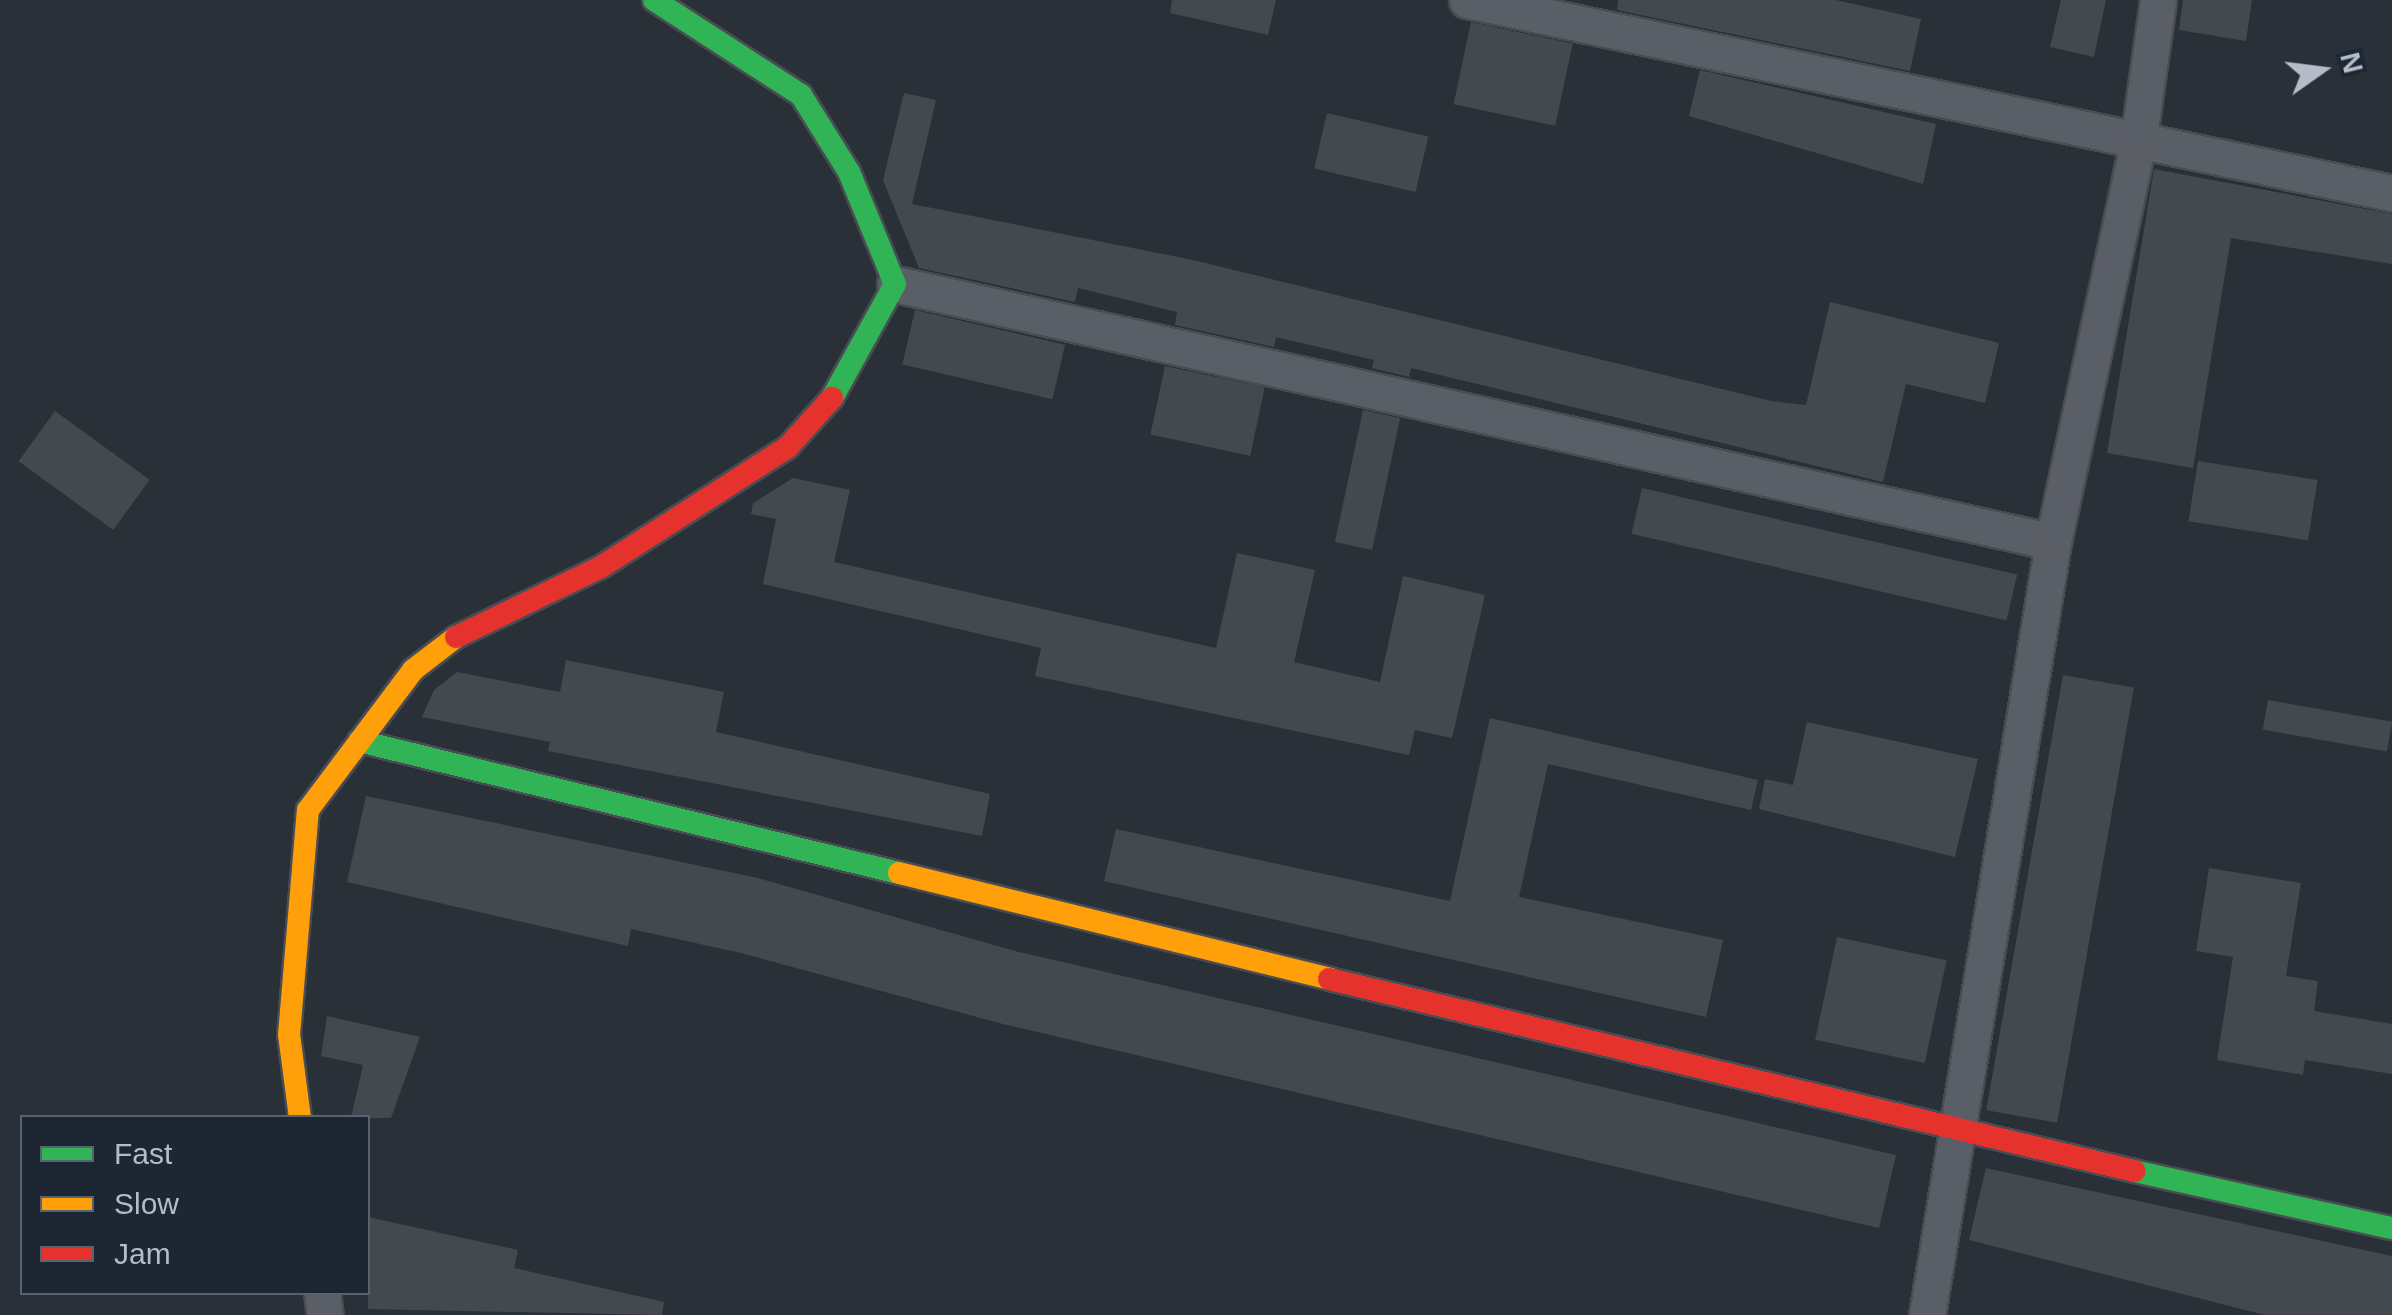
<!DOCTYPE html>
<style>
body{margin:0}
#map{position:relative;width:2392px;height:1315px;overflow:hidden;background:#2a3038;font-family:Helvetica,sans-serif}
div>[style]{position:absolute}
.building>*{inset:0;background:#444950;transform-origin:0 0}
.roads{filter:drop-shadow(2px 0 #484c53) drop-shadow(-2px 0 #484c53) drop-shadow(0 2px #484c53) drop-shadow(0 -2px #484c53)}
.street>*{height:35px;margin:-17.5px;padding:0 17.5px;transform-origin:17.5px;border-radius:17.5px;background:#5a5e66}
.fast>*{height:22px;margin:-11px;padding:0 11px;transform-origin:11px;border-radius:11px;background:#30b455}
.slow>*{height:22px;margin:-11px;padding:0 11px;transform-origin:11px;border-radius:11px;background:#ff9f0a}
.jam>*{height:22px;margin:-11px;padding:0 11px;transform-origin:11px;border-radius:11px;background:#e5322d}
span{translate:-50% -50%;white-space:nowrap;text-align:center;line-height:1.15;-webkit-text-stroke:8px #1d2633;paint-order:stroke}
.legend{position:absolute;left:20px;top:1115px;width:350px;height:180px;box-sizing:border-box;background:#1d2633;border:2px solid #59626f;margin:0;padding:12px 18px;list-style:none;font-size:30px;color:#b4bcc9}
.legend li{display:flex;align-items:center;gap:20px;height:50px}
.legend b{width:50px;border:2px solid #59626f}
.north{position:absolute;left:2272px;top:20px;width:100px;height:100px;-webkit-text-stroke:8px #1d2633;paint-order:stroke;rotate:76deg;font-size:28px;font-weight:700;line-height:40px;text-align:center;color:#b4bcc9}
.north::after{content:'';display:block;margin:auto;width:35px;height:45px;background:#b4bcc9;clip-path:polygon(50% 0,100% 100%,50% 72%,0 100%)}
</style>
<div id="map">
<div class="building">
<i style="clip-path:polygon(1172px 0,1276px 0,1268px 35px,1170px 13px)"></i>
<i style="clip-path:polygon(1618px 0,1836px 0,1921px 19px,1910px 71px,1617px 10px)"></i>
<i style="clip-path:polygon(2061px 0,2106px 0,2094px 57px,2050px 47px)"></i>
<i style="clip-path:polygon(2183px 0,2252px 0,2246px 41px,2179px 30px)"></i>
<i style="left:1471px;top:22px;width:104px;height:84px;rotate:12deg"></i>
<i style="clip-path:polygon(1700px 70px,1936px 124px,1923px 184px,1689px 116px)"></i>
<i style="clip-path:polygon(904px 93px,936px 100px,912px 204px,1193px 260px,1771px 401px,1806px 405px,1830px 302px,1999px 343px,1985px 403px,1906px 384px,1883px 482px,1411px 368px,1409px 377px,1372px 368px,1374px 360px,1276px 337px,1274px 347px,1175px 325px,1177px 312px,1078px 288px,1075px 302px,919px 268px,883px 180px)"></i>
<i style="left:1327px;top:113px;width:104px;height:57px;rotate:13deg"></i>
<i style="clip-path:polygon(2154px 169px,2392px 214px,2392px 264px,2231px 238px,2193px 468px,2107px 453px)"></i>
<i style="left:915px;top:310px;width:154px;height:56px;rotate:13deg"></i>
<i style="left:1165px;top:366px;width:102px;height:70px;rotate:12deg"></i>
<i style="left:1363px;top:410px;width:38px;height:135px;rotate:12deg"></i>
<i style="left:55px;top:411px;width:117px;height:62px;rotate:36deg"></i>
<i style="left:2198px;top:461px;width:121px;height:61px;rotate:9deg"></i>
<i style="clip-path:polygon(793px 478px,850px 490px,834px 562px,1216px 648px,1237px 553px,1315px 570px,1294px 662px,1380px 682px,1403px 576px,1485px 595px,1452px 738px,1415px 730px,1409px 755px,1035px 676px,1041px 648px,763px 584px,776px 519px,751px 514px,753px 503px)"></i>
<i style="left:1642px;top:488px;width:385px;height:47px;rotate:13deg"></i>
<i style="clip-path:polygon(566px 660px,724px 692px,716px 732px,990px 794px,982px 836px,548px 751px,550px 742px,422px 717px,434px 690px,457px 672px,560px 692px)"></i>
<i style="left:2063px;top:675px;width:72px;height:442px;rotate:10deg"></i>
<i style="left:2268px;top:700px;width:126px;height:30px;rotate:10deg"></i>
<i style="clip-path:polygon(1490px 718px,1758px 780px,1751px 810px,1548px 764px,1519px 897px,1723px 940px,1706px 1017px,1104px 881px,1116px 829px,1450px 901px)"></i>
<i style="clip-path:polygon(1807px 722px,1978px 759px,1955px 857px,1759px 809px,1765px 779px,1793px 785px)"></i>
<i style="clip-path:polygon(366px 796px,758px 878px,1015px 951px,1896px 1155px,1879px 1228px,1003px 1024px,741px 953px,631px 929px,628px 946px,347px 882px)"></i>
<i style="clip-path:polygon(2209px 868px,2301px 883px,2286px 976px,2318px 981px,2314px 1011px,2392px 1024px,2392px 1074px,2305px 1060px,2303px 1075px,2217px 1060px,2233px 957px,2196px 951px)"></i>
<i style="left:1837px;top:937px;width:112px;height:105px;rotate:12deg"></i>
<i style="clip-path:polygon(327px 1016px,420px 1037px,391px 1118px,351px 1118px,363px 1065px,321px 1056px)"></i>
<i style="clip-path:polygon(1986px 1168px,2392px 1256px,2392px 1315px,2265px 1315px,1969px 1240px)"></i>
<i style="clip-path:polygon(368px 1217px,518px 1250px,514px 1268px,664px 1302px,662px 1315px,368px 1309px)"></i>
</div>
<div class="roads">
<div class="street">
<i style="left:1467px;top:0;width:945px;rotate:11.79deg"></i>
<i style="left:895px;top:284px;width:1186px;rotate:12.56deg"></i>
<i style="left:322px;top:1292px;width:23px;rotate:83deg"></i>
<i style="left:1927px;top:1315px;width:783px;rotate:-80.74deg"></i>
<i style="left:2053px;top:542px;width:408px;rotate:-78deg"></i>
<i style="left:2138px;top:143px;width:144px;rotate:-82deg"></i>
</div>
<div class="fast">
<i style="left:654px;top:0;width:175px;rotate:32.9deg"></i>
<i style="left:801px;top:95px;width:91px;rotate:58.1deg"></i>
<i style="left:849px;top:172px;width:121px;rotate:67.7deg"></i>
<i style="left:895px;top:284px;width:130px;rotate:118.9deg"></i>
<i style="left:359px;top:741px;width:556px;rotate:13.74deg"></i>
<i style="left:2134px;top:1171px;width:264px;rotate:12.5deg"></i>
</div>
<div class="slow">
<i style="left:899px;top:873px;width:443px;rotate:13.8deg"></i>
<i style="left:300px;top:1118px;width:84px;rotate:-97.5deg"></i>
<i style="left:289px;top:1035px;width:226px;rotate:-85.2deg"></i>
<i style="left:308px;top:810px;width:175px;rotate:-53.1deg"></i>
<i style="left:413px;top:670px;width:54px;rotate:-37.5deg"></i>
</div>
<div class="jam">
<i style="left:456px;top:637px;width:161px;rotate:-25.8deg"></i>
<i style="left:601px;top:567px;width:222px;rotate:-32.7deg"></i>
<i style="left:788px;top:447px;width:66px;rotate:-48.1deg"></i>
<i style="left:1329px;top:979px;width:828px;rotate:13.41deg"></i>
</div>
</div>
<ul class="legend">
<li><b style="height:12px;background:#30b455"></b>Fast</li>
<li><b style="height:12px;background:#ff9f0a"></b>Slow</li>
<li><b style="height:12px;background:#e5322d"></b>Jam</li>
</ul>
<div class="north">N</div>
</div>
